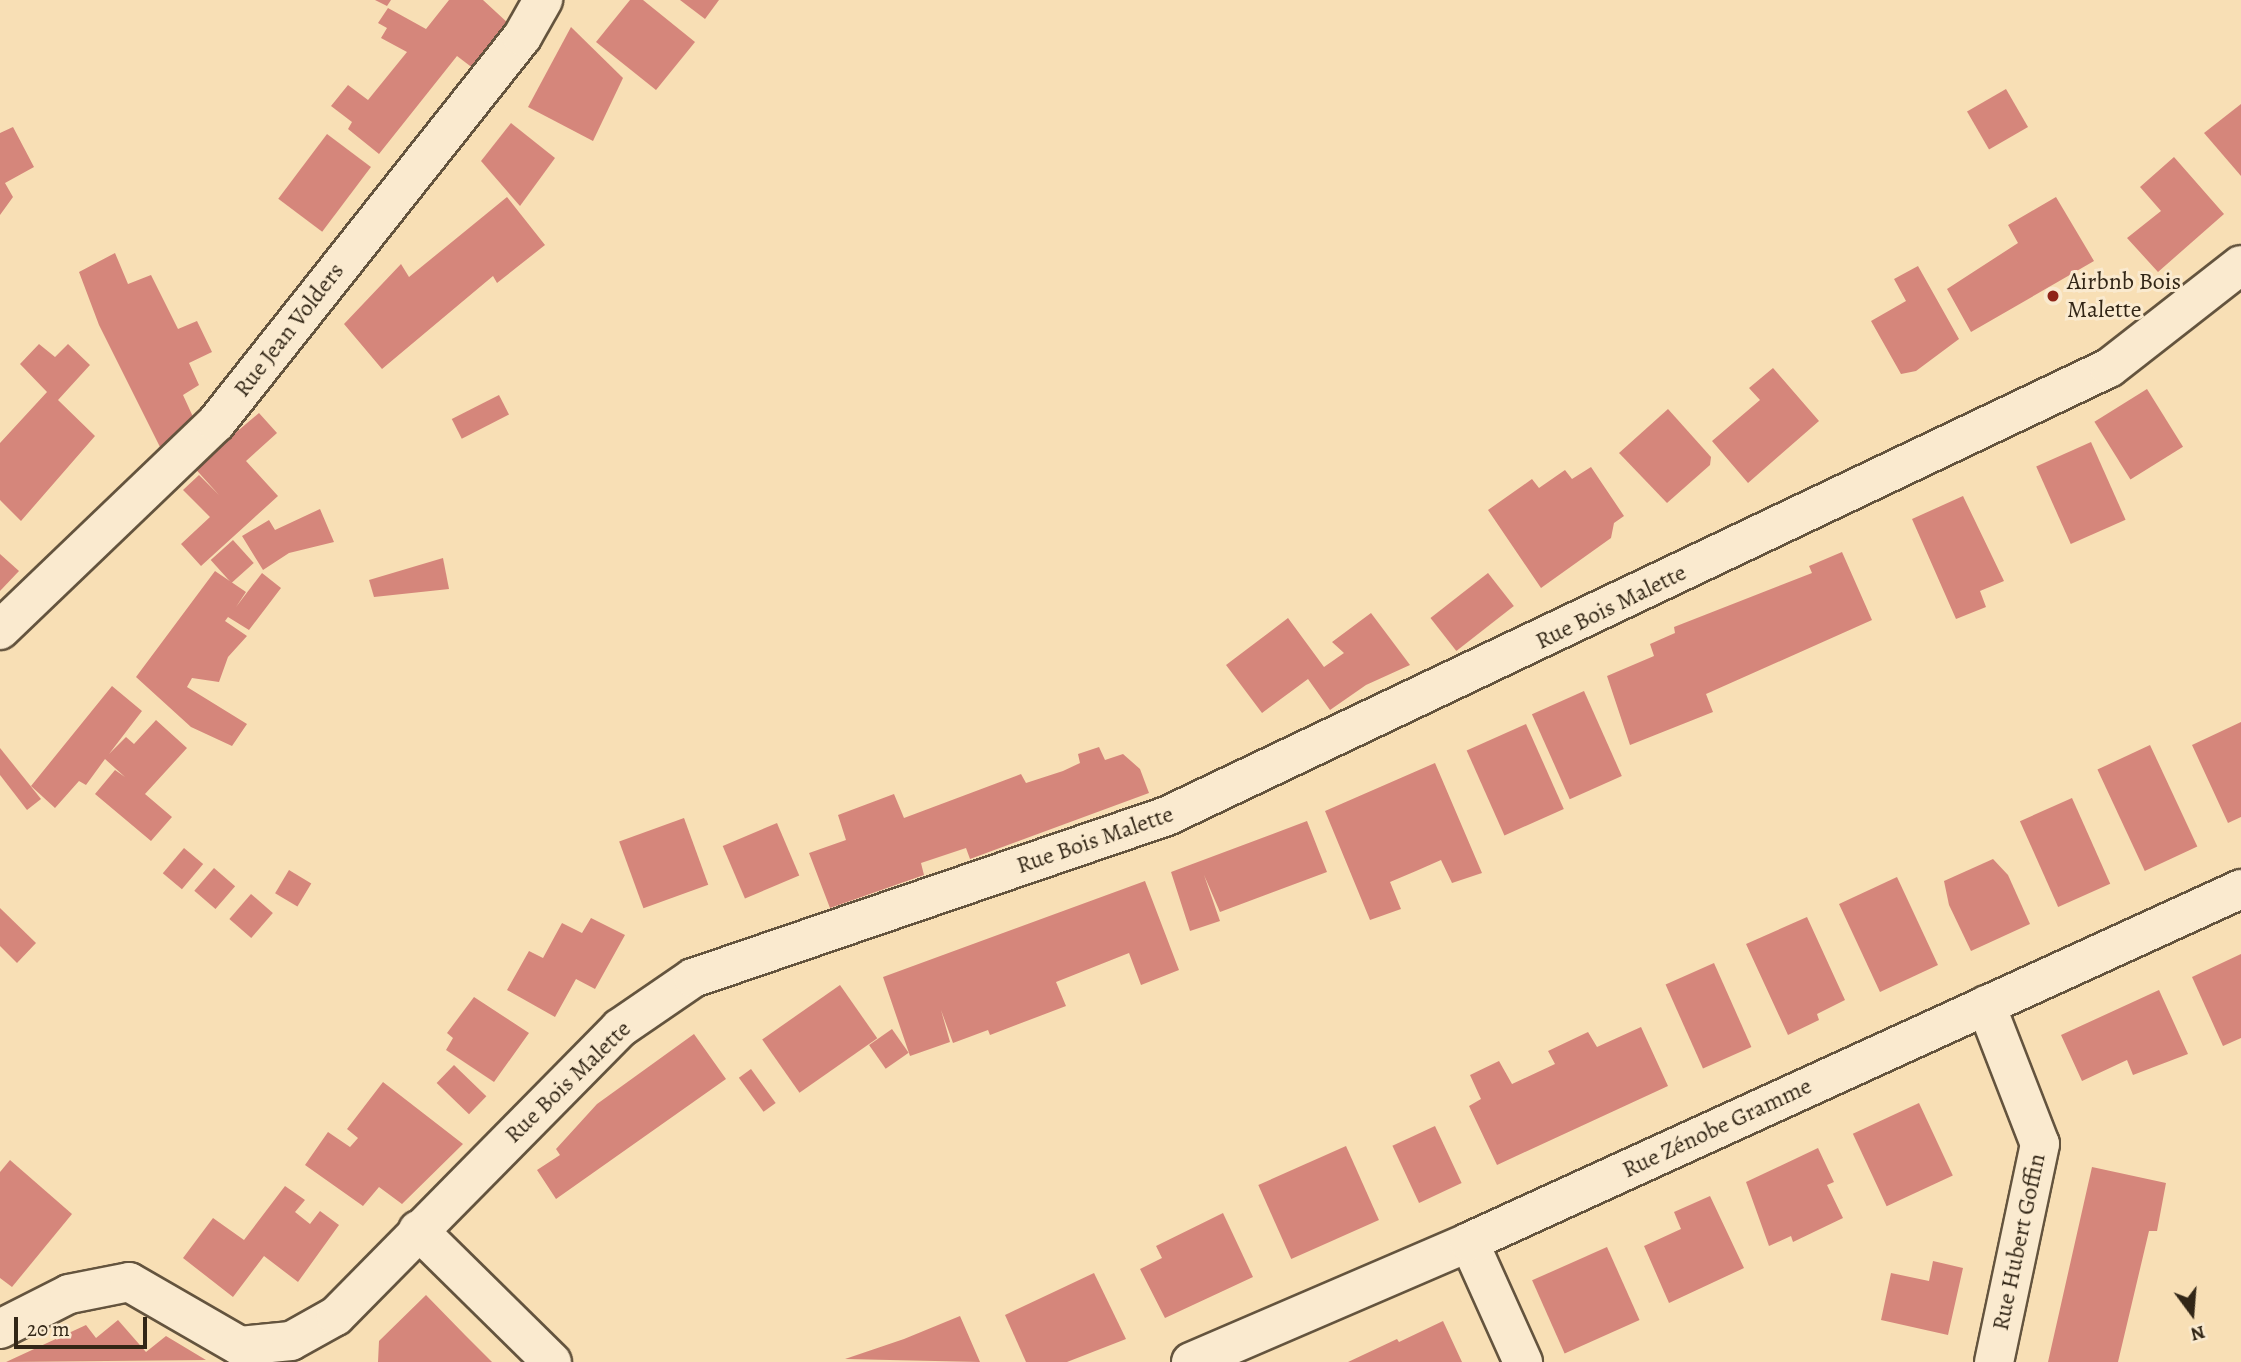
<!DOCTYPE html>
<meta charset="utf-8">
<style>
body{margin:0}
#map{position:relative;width:2241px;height:1362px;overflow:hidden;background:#f8dfb5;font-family:Alegreya,serif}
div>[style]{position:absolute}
.building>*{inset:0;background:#d5867b;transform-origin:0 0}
.roads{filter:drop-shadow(2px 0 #64543e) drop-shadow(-2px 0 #64543e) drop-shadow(0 2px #64543e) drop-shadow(0 -2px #64543e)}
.minor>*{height:38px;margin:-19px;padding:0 19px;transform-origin:19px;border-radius:19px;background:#faeacf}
.dots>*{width:19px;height:19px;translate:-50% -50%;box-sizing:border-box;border:4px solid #faeacf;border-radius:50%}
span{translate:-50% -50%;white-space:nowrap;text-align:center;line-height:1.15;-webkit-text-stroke:6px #faeacf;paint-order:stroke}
.poi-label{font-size:24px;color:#322616}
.left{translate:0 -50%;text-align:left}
.street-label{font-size:24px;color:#322616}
.north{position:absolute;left:2157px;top:1278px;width:70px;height:70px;-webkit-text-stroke:5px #faeacf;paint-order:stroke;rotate:164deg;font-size:19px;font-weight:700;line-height:28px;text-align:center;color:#322616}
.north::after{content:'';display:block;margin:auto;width:24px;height:32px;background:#322616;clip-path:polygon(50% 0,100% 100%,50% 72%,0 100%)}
.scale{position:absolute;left:14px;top:1317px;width:133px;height:32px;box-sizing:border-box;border:4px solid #322616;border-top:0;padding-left:9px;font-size:21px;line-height:24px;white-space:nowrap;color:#322616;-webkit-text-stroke:5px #faeacf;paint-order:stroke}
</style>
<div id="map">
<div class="building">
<i style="clip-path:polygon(375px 0,391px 0,387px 6px)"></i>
<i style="clip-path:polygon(449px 0,483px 0,509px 24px,478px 72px,457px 56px,379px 154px,348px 129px,352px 122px,331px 106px,348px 85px,368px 100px,407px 52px,381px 38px,387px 28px,378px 23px,388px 8px,426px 29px)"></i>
<i style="clip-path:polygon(630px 0,643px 0,695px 42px,656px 90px,596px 42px)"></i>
<i style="clip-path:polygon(680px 0,719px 0,705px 19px)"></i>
<i style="clip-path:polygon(571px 27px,623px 78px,593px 141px,528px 107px)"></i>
<i style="left:2006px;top:89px;width:44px;height:45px;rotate:60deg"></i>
<i style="clip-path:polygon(2241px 104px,2241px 176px,2204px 133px)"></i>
<i style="clip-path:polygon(511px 123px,555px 158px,520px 206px,481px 161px)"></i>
<i style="clip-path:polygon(13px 127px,34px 167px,5px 183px,13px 197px,0 215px,0 133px)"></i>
<i style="left:327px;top:134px;width:55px;height:81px;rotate:37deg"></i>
<i style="clip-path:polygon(2174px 157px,2224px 214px,2158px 272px,2127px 238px,2161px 211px,2140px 187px)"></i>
<i style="clip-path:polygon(507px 197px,545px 245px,497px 283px,493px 276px,382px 369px,344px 324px,401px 264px,409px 277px)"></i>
<i style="clip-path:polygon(2056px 197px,2094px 261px,1971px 332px,1947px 289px,2018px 243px,2008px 225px)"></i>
<i style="clip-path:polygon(115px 253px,128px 284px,151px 275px,178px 329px,197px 321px,212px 352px,189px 363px,199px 385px,183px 395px,194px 419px,162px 451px,99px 325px,79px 272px)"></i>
<i style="clip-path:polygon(1918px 266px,1959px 339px,1916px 371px,1901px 374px,1871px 321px,1906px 301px,1894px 279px)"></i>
<i style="clip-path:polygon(39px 344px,55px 357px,68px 344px,90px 365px,58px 400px,95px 436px,21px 521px,0 500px,0 443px,47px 392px,20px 364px)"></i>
<i style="clip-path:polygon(1773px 368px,1819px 421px,1748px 483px,1712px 441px,1760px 400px,1749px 388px)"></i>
<i style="left:2147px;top:389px;width:68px;height:62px;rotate:58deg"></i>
<i style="left:499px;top:395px;width:22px;height:53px;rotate:63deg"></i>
<i style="clip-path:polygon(1668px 409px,1711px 457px,1710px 465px,1667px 503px,1619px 453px)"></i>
<i style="clip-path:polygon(259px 413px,277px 433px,246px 461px,278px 496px,201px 566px,181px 544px,210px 517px,183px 490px,199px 475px,219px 495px,191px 464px,223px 435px,227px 440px)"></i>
<i style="left:2091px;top:442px;width:85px;height:60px;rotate:66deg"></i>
<i style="clip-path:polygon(1591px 467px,1624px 516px,1614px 523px,1611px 538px,1541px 588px,1488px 510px,1532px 479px,1539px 488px,1565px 470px,1572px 479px)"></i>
<i style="clip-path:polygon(1963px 496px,2004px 581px,1980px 591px,1986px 607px,1956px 619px,1912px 519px)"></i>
<i style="clip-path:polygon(320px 509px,334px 542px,289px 553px,263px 570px,242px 536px,269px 520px,275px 530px)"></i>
<i style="left:233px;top:540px;width:31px;height:30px;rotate:48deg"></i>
<i style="clip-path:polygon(1842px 552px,1872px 620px,1706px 694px,1713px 712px,1630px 745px,1607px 676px,1654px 656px,1650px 644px,1675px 633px,1674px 627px,1812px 573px,1809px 566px)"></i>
<i style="clip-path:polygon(0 554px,19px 571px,0 591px)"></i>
<i style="clip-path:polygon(443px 558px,449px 589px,374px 597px,369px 580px)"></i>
<i style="clip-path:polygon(215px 571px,246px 592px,236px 607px,262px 573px,281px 588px,249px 630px,228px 617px,225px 621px,247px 636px,228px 657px,219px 682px,192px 678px,187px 687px,247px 724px,232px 746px,191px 727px,136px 677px)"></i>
<i style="left:1488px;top:573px;width:42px;height:73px;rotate:52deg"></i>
<i style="clip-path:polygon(1371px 613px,1410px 665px,1366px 685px,1330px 710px,1308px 679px,1262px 713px,1226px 665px,1288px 618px,1324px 667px,1344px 653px,1332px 642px)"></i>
<i style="clip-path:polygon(112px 686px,142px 711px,109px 754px,126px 737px,134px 744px,156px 720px,187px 748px,145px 794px,172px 817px,151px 841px,95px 794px,115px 770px,125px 777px,105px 759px,86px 785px,79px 781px,55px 808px,31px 786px)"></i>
<i style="left:1584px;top:691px;width:93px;height:57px;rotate:66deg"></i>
<i style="clip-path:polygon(2241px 722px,2241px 817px,2228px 823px,2192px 745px)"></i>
<i style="left:1526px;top:724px;width:93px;height:65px;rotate:66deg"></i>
<i style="left:2150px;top:745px;width:112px;height:58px;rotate:65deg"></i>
<i style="clip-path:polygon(1099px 747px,1105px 760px,1123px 754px,1140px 769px,1149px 793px,970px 859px,966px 848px,921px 863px,924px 875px,830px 908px,809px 853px,846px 840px,838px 815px,894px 794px,904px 818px,1021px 774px,1026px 783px,1063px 771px,1080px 763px,1078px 754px)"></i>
<i style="clip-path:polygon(0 748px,41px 799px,27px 810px,0 775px)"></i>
<i style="clip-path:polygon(1435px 763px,1482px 873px,1452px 883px,1441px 860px,1416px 871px,1390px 882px,1401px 909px,1370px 920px,1325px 811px)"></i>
<i style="left:2072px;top:798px;width:94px;height:57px;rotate:66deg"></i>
<i style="left:684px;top:818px;width:71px;height:69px;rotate:70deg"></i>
<i style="clip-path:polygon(1307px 821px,1327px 872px,1220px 912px,1204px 875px,1220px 921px,1190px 931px,1171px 872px)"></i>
<i style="left:777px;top:823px;width:57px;height:59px;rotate:67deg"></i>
<i style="left:184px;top:848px;width:25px;height:33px;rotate:40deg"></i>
<i style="clip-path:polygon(1993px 859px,2008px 875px,2030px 924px,1971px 951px,1949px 905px,1944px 881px)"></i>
<i style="left:214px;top:868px;width:28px;height:30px;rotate:41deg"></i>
<i style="left:289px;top:870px;width:26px;height:27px;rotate:31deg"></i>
<i style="left:1897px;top:877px;width:97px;height:64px;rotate:65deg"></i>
<i style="clip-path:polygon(1145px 881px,1179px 970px,1141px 985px,1129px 953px,1056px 982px,1066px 1006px,990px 1035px,988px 1030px,953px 1043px,941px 1010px,950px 1042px,910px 1056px,883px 977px)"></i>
<i style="left:251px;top:894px;width:29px;height:33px;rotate:41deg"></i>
<i style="clip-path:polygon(0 908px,36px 943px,17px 963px,0 946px)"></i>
<i style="clip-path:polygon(1807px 917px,1845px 1000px,1817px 1014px,1819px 1020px,1788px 1035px,1746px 944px)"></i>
<i style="clip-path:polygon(591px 918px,625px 935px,595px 989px,576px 979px,555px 1017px,507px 990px,529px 951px,543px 958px,562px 923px,582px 933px)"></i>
<i style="clip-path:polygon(2241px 954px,2241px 1038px,2223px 1046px,2192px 977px)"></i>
<i style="left:1714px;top:963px;width:92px;height:53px;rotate:66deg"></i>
<i style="left:840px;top:985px;width:65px;height:95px;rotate:55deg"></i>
<i style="clip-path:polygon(2159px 990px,2188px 1054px,2133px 1075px,2127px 1060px,2082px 1081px,2061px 1035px)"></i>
<i style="clip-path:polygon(474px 997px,529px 1033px,494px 1082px,446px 1050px,453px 1038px,447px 1033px)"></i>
<i style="clip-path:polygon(1641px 1027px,1668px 1086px,1497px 1165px,1469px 1106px,1481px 1099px,1470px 1075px,1499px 1061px,1512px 1084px,1555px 1064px,1548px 1051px,1588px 1032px,1597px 1047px)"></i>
<i style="left:892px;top:1029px;width:29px;height:28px;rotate:55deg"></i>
<i style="clip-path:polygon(694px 1034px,726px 1079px,556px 1199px,537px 1170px,560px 1155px,556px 1149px,597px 1104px)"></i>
<i style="left:454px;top:1065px;width:45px;height:25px;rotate:44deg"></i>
<i style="left:751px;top:1069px;width:42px;height:15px;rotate:54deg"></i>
<i style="clip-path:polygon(383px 1082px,463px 1144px,402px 1204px,379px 1187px,363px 1206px,305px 1165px,328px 1132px,350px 1147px,358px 1138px,347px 1129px)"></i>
<i style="left:1919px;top:1103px;width:80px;height:73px;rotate:65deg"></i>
<i style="left:1435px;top:1126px;width:63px;height:47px;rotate:65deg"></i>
<i style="left:1346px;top:1146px;width:81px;height:96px;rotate:66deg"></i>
<i style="clip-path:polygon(1818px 1148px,1834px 1182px,1827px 1185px,1843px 1218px,1793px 1242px,1791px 1236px,1769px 1246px,1746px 1182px)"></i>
<i style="clip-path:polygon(10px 1160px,72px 1214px,12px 1287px,0 1278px,0 1172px)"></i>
<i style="clip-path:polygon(2092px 1167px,2166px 1183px,2157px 1231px,2149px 1231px,2118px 1362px,2048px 1362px)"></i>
<i style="clip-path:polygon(285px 1186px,305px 1200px,295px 1212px,310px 1224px,320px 1211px,339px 1225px,298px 1282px,264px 1256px,233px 1297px,183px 1258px,213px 1218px,244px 1240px)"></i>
<i style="clip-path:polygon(1710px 1196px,1744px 1268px,1669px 1303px,1644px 1246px,1681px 1229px,1674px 1212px)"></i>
<i style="clip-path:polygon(1223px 1213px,1253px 1277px,1165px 1318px,1140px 1269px,1162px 1258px,1156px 1246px)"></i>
<i style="left:1607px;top:1247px;width:80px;height:82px;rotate:66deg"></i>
<i style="clip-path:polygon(1933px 1261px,1963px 1268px,1948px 1335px,1881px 1320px,1891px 1273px,1929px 1281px)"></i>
<i style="clip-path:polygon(1094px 1273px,1126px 1339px,1067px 1362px,1026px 1362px,1005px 1315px)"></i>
<i style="clip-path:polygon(426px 1295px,465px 1335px,492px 1362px,378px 1362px,379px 1341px)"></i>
<i style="clip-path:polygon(960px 1316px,980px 1362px,845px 1359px,904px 1339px)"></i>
<i style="clip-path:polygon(118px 1320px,146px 1352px,166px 1336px,206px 1360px,6px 1362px,86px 1325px,96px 1338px)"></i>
<i style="clip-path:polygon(1443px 1321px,1462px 1362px,1348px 1362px,1397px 1339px,1399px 1342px)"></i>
</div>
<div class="roads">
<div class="minor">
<i style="left:0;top:630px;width:299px;rotate:-43.8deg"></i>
<i style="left:216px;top:423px;width:493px;rotate:-51.6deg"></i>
<i style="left:522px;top:37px;width:43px;rotate:-60.4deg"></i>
<i style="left:1986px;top:1005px;width:149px;rotate:68.8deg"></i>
<i style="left:2040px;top:1144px;width:223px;rotate:101.9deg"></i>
<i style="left:418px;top:1230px;width:188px;rotate:44.6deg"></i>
<i style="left:1469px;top:1242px;width:132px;rotate:65.8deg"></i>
<i style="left:0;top:1329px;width:77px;rotate:-26.9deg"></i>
<i style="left:69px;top:1294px;width:61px;rotate:-11.3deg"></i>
<i style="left:129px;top:1282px;width:128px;rotate:30deg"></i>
<i style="left:240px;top:1346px;width:51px;rotate:-5.6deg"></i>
<i style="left:291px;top:1341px;width:51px;rotate:-29.1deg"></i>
<i style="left:336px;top:1316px;width:404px;rotate:-45.4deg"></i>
<i style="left:620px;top:1028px;width:88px;rotate:-34.4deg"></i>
<i style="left:693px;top:978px;width:501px;rotate:-18.87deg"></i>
<i style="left:1167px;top:816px;width:1043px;rotate:-25.44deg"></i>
<i style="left:2109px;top:368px;width:167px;rotate:-38deg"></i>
<i style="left:1191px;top:1362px;width:303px;rotate:-23.3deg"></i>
<i style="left:1469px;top:1242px;width:849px;rotate:-24.57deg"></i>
</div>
</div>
<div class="dots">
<i style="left:2053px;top:296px;background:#8f2418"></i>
</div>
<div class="poi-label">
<span class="left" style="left:2067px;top:296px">Airbnb Bois<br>Malette</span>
</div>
<div class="street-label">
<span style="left:289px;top:330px;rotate:-52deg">Rue Jean Volders</span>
<span style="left:1611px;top:607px;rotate:-26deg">Rue Bois Malette</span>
<span style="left:1095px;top:840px;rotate:-19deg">Rue Bois Malette</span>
<span style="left:568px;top:1082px;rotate:-44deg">Rue Bois Malette</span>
<span style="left:1717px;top:1128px;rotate:-25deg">Rue Zénobe Gramme</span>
<span style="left:2019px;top:1242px;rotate:-78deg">Rue Hubert Goffin</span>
</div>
<div class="north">N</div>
<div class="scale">20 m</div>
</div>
